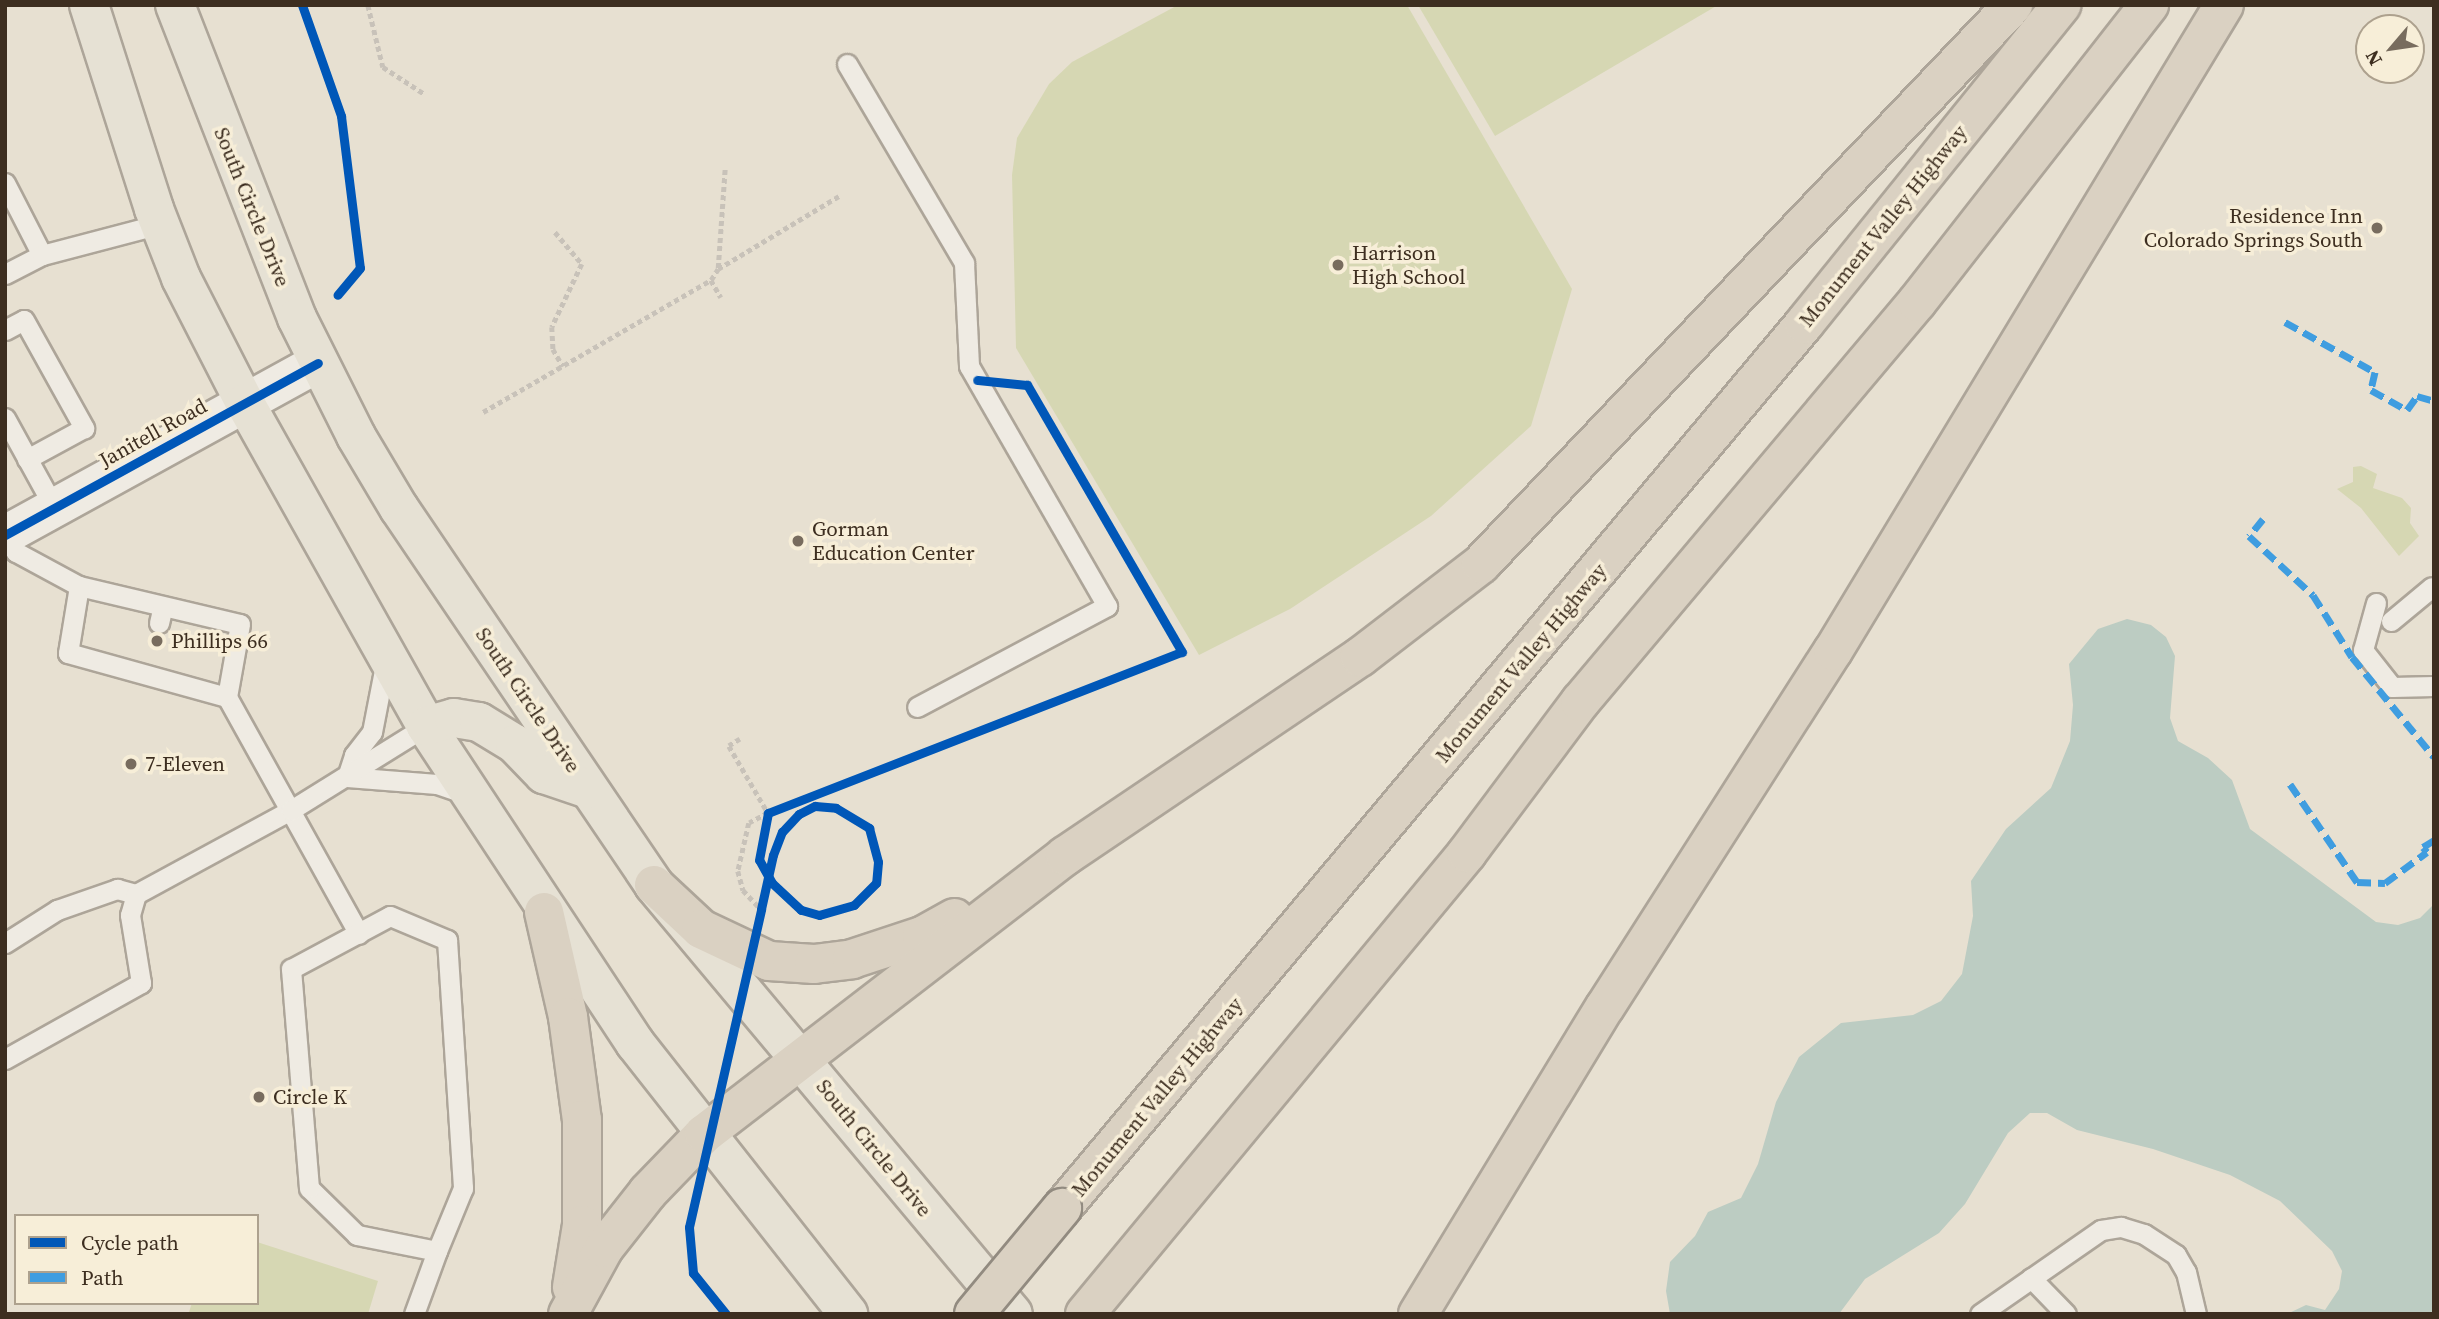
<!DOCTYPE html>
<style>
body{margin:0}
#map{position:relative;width:2439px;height:1319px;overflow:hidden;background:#e7e0d1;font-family:"Source Serif 4",serif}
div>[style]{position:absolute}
.green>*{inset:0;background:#d6d7b3}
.water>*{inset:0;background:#bcccc2}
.path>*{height:4.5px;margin-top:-2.25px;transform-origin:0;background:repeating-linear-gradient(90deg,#c8c2b9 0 5px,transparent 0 8.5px)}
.roads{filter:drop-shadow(2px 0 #ada599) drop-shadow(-2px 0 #ada599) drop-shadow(0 2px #ada599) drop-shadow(0 -2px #ada599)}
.lane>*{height:19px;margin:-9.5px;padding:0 9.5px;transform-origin:9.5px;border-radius:9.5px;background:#efebe3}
.secondary>*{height:38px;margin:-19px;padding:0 19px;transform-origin:19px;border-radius:19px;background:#efebe3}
.primary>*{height:38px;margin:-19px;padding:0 19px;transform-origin:19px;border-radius:19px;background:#e6e1d4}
.highway>*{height:38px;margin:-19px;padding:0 19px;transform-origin:19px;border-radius:19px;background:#dad1c2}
.bridges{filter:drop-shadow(2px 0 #928b80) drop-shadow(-2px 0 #928b80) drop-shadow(0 2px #928b80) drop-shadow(0 -2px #928b80)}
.highway-bridge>*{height:38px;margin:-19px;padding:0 19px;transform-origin:19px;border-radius:19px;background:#dad1c2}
.quiet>*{height:7px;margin-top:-3.5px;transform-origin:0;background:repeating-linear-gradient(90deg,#3f9de0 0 14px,transparent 0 21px)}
.cycleway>*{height:9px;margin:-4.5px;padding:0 4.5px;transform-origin:4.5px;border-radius:4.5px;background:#0057b8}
.dots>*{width:19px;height:19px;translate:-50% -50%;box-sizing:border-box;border:4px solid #f7eed8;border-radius:50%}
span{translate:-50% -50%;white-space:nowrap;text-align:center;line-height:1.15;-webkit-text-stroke:7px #f7eed8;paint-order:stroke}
.street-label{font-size:21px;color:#3d2e20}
.poi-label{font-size:21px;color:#3d2e20}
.right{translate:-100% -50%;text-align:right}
.left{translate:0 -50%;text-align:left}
.frame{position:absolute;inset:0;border:7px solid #3d2e20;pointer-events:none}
.legend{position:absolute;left:14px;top:1214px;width:245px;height:91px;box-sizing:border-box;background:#f7eed8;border:2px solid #ada18e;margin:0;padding:9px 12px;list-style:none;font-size:21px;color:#3d2e20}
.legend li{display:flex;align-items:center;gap:14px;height:35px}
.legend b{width:35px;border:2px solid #ada18e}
.north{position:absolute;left:2355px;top:14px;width:70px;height:70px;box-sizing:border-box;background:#f7eed8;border:2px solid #ada18e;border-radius:50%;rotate:241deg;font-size:19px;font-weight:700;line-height:28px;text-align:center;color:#3d2e20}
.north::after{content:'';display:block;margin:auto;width:24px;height:32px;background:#786c5e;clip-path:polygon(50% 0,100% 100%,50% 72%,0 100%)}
</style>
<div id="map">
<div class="green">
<i style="clip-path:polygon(1178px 5px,1407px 5px,1572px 289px,1531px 426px,1431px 516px,1290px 609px,1199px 655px,1016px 348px,1012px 175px,1017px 138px,1049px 84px,1072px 62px)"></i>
<i style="clip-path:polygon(1418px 5px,1718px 5px,1495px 136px)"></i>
<i style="clip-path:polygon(2361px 466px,2377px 474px,2373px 488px,2402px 498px,2411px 508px,2410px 523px,2419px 536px,2399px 556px,2361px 508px,2337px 489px,2353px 482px,2353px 467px)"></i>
<i style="clip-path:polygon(257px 1242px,378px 1281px,368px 1314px,189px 1312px,192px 1303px,257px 1303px)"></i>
</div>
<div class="water">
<i style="clip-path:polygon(2127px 619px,2151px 625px,2166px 637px,2175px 656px,2170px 718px,2178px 741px,2208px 758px,2232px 780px,2250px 829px,2376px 922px,2398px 925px,2420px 918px,2434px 904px,2434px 1314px,2287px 1314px,2306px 1305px,2325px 1310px,2339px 1289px,2342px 1271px,2332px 1251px,2280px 1201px,2230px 1175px,2153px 1149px,2077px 1130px,2047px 1113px,2030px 1113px,2008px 1133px,1965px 1204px,1939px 1233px,1865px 1279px,1839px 1314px,1670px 1314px,1666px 1291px,1670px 1262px,1695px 1236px,1708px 1212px,1741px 1198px,1758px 1164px,1776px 1102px,1799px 1057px,1841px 1023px,1913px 1015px,1941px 1001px,1962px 974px,1973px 916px,1971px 881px,2006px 829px,2051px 788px,2070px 741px,2073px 705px,2069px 664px,2098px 629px)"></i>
</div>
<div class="path">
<i style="left:368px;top:5px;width:64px;rotate:76.4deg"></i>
<i style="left:383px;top:67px;width:48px;rotate:33deg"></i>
<i style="left:555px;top:232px;width:42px;rotate:49.8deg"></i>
<i style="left:582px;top:264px;width:70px;rotate:115.5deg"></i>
<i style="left:552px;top:327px;width:22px;rotate:87deg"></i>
<i style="left:553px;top:349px;width:20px;rotate:60deg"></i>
<i style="left:718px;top:268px;width:99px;rotate:-86deg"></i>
<i style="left:711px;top:280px;width:20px;rotate:60deg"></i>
<i style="left:483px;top:412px;width:263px;rotate:-30.1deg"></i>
<i style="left:711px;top:280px;width:13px;rotate:-58deg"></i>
<i style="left:718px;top:269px;width:141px;rotate:-31.1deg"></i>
<i style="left:740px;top:739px;width:13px;rotate:148deg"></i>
<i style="left:729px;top:746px;width:78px;rotate:59.8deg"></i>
<i style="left:768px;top:813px;width:21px;rotate:152deg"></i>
<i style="left:749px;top:823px;width:49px;rotate:102.9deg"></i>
<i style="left:738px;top:871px;width:20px;rotate:75deg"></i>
<i style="left:743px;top:890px;width:26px;rotate:47deg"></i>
</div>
<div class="roads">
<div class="lane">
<i style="left:847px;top:64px;width:231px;rotate:59.5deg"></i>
<i style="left:964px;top:263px;width:103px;rotate:87.2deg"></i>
<i style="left:969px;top:366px;width:277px;rotate:60.1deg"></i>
<i style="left:1107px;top:606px;width:215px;rotate:152deg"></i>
<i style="left:5px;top:183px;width:81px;rotate:62.8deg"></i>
<i style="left:5px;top:274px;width:42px;rotate:-27.2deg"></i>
<i style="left:42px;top:255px;width:122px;rotate:-14.7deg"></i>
<i style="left:5px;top:330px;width:21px;rotate:-28deg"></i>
<i style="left:24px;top:320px;width:124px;rotate:60.9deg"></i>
<i style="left:84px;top:428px;width:65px;rotate:151.5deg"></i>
<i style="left:5px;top:418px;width:102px;rotate:61.2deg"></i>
<i style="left:5px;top:538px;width:18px;rotate:52deg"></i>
<i style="left:16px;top:552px;width:72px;rotate:28.4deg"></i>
<i style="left:79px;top:586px;width:165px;rotate:13.3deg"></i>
<i style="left:240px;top:624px;width:74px;rotate:100.1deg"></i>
<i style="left:227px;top:697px;width:271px;rotate:60.9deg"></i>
<i style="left:79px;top:586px;width:68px;rotate:99.3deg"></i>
<i style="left:68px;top:653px;width:165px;rotate:15.5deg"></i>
<i style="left:2376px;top:603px;width:49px;rotate:105.5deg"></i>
<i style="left:2363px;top:650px;width:47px;rotate:51.9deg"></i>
<i style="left:2392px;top:687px;width:42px;rotate:-1.4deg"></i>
<i style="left:2391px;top:621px;width:53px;rotate:-39.7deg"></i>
<i style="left:159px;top:623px;width:17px;rotate:-77deg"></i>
<i style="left:347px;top:777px;width:23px;rotate:-72deg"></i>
<i style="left:354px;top:755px;width:29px;rotate:-52deg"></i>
<i style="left:372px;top:732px;width:68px;rotate:-79deg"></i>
<i style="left:347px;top:777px;width:90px;rotate:4.4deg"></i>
<i style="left:437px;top:784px;width:31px;rotate:19deg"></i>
<i style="left:5px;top:943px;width:62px;rotate:-32.4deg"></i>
<i style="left:57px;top:910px;width:64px;rotate:-19.3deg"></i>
<i style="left:117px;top:889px;width:20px;rotate:15deg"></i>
<i style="left:136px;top:894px;width:176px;rotate:-28.5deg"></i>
<i style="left:291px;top:810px;width:159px;rotate:-31.9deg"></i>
<i style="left:5px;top:1059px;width:156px;rotate:-29.2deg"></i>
<i style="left:141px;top:983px;width:69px;rotate:-99.2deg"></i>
<i style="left:130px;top:915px;width:22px;rotate:-74deg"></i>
<i style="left:2031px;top:1278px;width:50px;rotate:45.8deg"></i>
<i style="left:414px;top:1314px;width:67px;rotate:-69.9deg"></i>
<i style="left:437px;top:1251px;width:82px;rotate:-168.7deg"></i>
<i style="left:357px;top:1235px;width:67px;rotate:-135.6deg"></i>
<i style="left:309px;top:1188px;width:220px;rotate:-94.7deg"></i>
<i style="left:291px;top:969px;width:112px;rotate:-28.2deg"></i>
<i style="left:390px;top:916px;width:62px;rotate:22.8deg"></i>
<i style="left:447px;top:940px;width:249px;rotate:86.3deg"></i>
<i style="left:463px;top:1188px;width:68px;rotate:112.4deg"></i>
<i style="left:1980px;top:1314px;width:147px;rotate:-34.8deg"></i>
<i style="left:2101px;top:1230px;width:20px;rotate:-9deg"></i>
<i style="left:2121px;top:1227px;width:24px;rotate:17deg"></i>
<i style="left:2144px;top:1234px;width:38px;rotate:33deg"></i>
<i style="left:2176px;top:1255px;width:20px;rotate:60deg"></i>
<i style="left:2186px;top:1272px;width:43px;rotate:76.6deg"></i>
</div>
<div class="secondary">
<i style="left:5px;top:535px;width:357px;rotate:-28.8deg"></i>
</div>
<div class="primary">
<i style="left:89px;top:5px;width:214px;rotate:72.3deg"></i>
<i style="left:154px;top:209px;width:74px;rotate:68.6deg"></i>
<i style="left:181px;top:278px;width:140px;rotate:62.9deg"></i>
<i style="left:245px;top:403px;width:370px;rotate:60.7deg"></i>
<i style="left:426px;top:726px;width:380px;rotate:56.6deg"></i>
<i style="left:635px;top:1043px;width:345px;rotate:51.8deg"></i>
<i style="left:175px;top:5px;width:336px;rotate:68.7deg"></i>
<i style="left:297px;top:318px;width:132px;rotate:63.4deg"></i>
<i style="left:356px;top:436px;width:84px;rotate:59.2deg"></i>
<i style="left:399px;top:508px;width:455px;rotate:55.9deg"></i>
<i style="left:654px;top:885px;width:559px;rotate:50.08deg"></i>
<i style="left:426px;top:726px;width:29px;rotate:-16deg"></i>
<i style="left:454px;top:718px;width:25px;rotate:9deg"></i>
<i style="left:479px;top:722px;width:42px;rotate:31.4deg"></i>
<i style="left:515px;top:744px;width:42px;rotate:46deg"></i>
<i style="left:544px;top:774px;width:46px;rotate:18.8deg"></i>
</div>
<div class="highway">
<i style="left:654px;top:885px;width:64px;rotate:43.1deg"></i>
<i style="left:701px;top:929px;width:75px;rotate:25.2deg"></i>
<i style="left:769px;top:961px;width:45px;rotate:3.8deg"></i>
<i style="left:814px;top:964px;width:38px;rotate:-7deg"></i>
<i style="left:852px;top:959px;width:74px;rotate:-18.2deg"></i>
<i style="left:922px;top:936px;width:37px;rotate:-29deg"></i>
<i style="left:544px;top:912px;width:108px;rotate:77.1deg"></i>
<i style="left:568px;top:1017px;width:104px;rotate:82.3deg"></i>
<i style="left:582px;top:1120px;width:105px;rotate:90deg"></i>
<i style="left:582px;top:1225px;width:63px;rotate:99.2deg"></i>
<i style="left:1062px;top:1208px;width:1154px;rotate:-49.99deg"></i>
<i style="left:1804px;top:324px;width:410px;rotate:-51.1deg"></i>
<i style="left:568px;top:1314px;width:75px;rotate:-61.4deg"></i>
<i style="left:604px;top:1248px;width:71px;rotate:-51.8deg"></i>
<i style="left:648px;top:1192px;width:81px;rotate:-46deg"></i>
<i style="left:704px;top:1134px;width:456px;rotate:-37.6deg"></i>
<i style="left:1065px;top:856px;width:356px;rotate:-34deg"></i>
<i style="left:1360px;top:657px;width:153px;rotate:-37.5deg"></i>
<i style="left:1481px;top:564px;width:772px;rotate:-46.42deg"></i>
<i style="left:1085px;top:1314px;width:599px;rotate:-50.35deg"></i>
<i style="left:1467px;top:853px;width:189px;rotate:-53.2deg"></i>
<i style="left:1580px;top:702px;width:523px;rotate:-49.89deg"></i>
<i style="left:1917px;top:302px;width:377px;rotate:-52deg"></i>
<i style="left:1418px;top:1314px;width:359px;rotate:-58.7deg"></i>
<i style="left:1605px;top:1007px;width:423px;rotate:-57.4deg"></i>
<i style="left:1833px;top:651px;width:755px;rotate:-58.82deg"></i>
</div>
</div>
<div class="bridges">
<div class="highway-bridge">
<i style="left:974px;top:1314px;width:138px;rotate:-50.3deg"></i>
</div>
</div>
<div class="quiet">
<i style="left:2285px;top:322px;width:103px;rotate:29.1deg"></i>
<i style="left:2375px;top:372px;width:18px;rotate:103deg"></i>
<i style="left:2371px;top:390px;width:41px;rotate:29.1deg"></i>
<i style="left:2407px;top:410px;width:17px;rotate:-54deg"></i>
<i style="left:2417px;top:396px;width:18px;rotate:16deg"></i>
<i style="left:2263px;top:519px;width:22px;rotate:129deg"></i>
<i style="left:2249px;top:536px;width:87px;rotate:42.7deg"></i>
<i style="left:2313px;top:595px;width:73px;rotate:57.8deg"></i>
<i style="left:2352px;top:657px;width:129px;rotate:50.6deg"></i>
<i style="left:2290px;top:784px;width:119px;rotate:55.6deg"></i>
<i style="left:2357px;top:882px;width:28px;rotate:2deg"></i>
<i style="left:2385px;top:883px;width:52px;rotate:-36.4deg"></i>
<i style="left:2427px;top:852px;width:6px;rotate:-129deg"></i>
<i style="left:2423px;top:847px;width:13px;rotate:-32deg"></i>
</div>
<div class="cycleway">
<i style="left:302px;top:5px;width:118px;rotate:70.6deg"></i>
<i style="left:341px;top:116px;width:153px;rotate:82.9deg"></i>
<i style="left:360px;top:268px;width:35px;rotate:130deg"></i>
<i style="left:5px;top:535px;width:357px;rotate:-28.8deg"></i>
<i style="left:726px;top:1314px;width:53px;rotate:-128.8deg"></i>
<i style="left:693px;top:1273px;width:46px;rotate:-95deg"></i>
<i style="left:689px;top:1227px;width:326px;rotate:-77.2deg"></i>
<i style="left:761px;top:909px;width:55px;rotate:-77.5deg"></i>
<i style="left:773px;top:855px;width:25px;rotate:-69deg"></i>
<i style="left:782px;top:832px;width:25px;rotate:-47deg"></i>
<i style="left:799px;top:814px;width:18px;rotate:-27deg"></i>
<i style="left:815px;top:806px;width:21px;rotate:5deg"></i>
<i style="left:836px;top:808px;width:39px;rotate:31deg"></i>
<i style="left:869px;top:828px;width:35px;rotate:75deg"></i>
<i style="left:878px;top:862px;width:21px;rotate:95deg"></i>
<i style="left:876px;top:883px;width:31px;rotate:135deg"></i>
<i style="left:854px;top:905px;width:36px;rotate:164deg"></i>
<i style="left:819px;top:915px;width:19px;rotate:-164deg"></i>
<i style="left:801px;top:910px;width:40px;rotate:-137deg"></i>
<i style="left:772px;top:883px;width:26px;rotate:-119deg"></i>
<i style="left:759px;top:860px;width:48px;rotate:-79.2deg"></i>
<i style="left:768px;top:813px;width:444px;rotate:-21.3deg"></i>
<i style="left:1182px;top:652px;width:309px;rotate:-120.1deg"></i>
<i style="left:1027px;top:385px;width:50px;rotate:-174.3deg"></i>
</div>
<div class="dots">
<i style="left:2377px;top:228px;background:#786c5e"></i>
<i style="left:1338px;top:265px;background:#786c5e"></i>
<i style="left:798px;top:541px;background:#786c5e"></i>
<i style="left:157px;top:641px;background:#786c5e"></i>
<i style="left:131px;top:764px;background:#786c5e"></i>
<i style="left:259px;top:1097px;background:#786c5e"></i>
</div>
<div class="street-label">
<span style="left:252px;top:207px;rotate:68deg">South Circle Drive</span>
<span style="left:1883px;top:226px;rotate:-51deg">Monument Valley Highway</span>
<span style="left:153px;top:433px;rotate:-29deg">Janitell Road</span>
<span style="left:1521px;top:663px;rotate:-50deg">Monument Valley Highway</span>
<span style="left:528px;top:700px;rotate:56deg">South Circle Drive</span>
<span style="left:1157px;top:1097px;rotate:-50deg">Monument Valley Highway</span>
<span style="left:874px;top:1148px;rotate:51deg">South Circle Drive</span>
</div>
<div class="poi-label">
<span class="right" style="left:2363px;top:228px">Residence Inn<br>Colorado Springs South</span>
<span class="left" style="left:1352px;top:265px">Harrison<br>High School</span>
<span class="left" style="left:812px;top:541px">Gorman<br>Education Center</span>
<span class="left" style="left:171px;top:641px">Phillips 66</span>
<span class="left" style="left:145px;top:764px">7-Eleven</span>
<span class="left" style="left:273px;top:1097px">Circle K</span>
</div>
<div class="frame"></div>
<ul class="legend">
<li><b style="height:9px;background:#0057b8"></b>Cycle path</li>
<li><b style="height:9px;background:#3f9de0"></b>Path</li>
</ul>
<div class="north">N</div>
</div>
